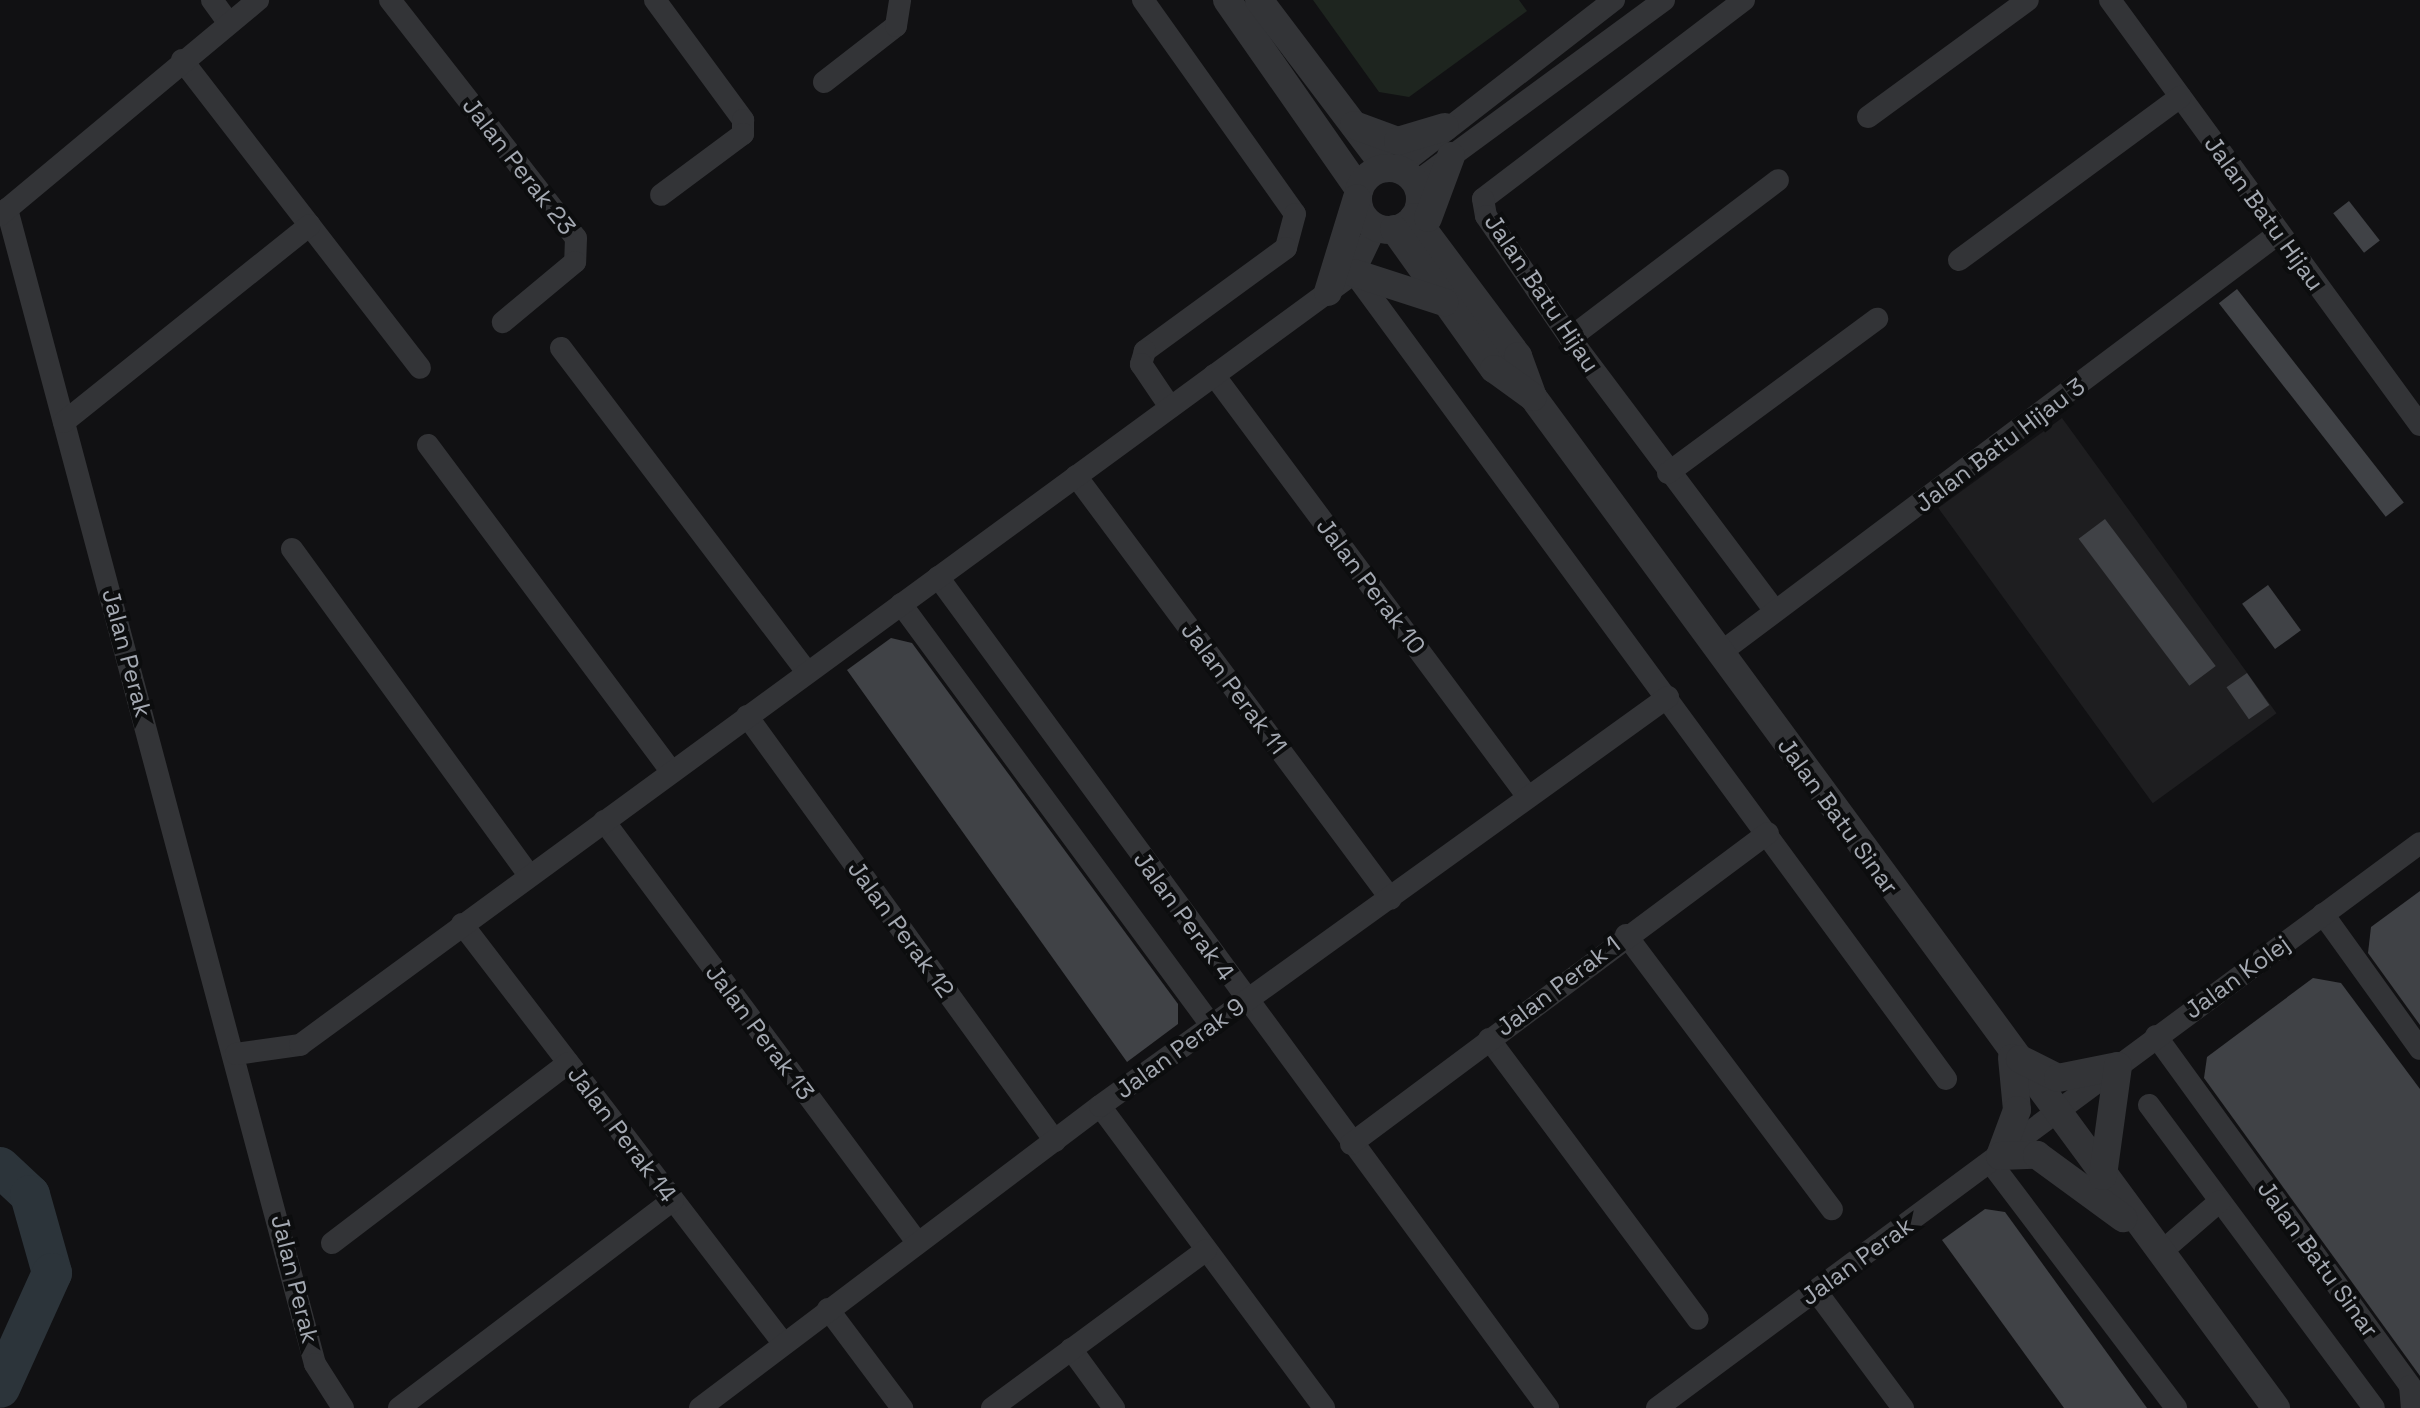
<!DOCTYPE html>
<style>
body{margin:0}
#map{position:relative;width:2420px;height:1408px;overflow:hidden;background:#111113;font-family:"Space Grotesk",sans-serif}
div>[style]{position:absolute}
.built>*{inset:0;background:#1e1e20;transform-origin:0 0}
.green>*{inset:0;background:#1e251f}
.river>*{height:40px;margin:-20px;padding:0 20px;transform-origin:20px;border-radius:20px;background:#2c343a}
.building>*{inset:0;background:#404246;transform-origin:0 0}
.minor>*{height:22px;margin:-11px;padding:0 11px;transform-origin:11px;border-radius:11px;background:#333437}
.tertiary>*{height:28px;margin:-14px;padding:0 14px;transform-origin:14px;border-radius:14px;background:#333437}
.tertiary>.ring{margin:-14px;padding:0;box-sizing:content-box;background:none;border:28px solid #333437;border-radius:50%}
span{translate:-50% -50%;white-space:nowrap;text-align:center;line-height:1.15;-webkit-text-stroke:8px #0c0d0e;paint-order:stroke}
.street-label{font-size:24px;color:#a4a9b2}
</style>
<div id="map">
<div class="built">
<i style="left:2062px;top:418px;width:365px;height:153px;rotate:54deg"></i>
</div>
<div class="green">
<i style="clip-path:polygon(1313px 0,1519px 0,1527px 11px,1409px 97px,1379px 92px)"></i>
</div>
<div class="river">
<i style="left:0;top:1167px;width:41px;rotate:43deg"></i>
<i style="left:30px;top:1195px;width:81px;rotate:74.2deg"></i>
<i style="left:52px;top:1273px;width:126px;rotate:114.3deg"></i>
</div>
<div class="building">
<i style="left:2349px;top:201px;width:50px;height:20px;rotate:52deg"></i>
<i style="left:2237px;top:289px;width:271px;height:23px;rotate:52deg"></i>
<i style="left:2105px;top:519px;width:184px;height:33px;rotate:53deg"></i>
<i style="left:2268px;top:585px;width:56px;height:32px;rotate:54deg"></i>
<i style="clip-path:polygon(891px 638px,912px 643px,1178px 1004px,1178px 1024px,1127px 1062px,847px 670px)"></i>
<i style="left:2247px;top:673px;width:39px;height:25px;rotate:55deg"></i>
<i style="clip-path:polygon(2420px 891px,2420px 1025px,2368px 953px,2371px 927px)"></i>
<i style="clip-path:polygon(2313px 978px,2341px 983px,2420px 1089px,2420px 1376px,2204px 1078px,2207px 1057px)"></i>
<i style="clip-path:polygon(1985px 1209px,2005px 1212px,2147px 1408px,2064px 1408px,1942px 1240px)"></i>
</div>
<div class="minor">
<i style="left:212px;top:0;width:29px;rotate:54deg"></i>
<i style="left:390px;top:0;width:302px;rotate:52deg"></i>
<i style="left:576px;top:238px;width:24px;rotate:92deg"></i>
<i style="left:575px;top:262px;width:94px;rotate:140.2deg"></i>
<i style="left:655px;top:0;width:149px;rotate:53.7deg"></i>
<i style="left:743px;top:120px;width:14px;rotate:90deg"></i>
<i style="left:743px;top:134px;width:102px;rotate:143.4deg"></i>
<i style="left:1143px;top:0;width:262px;rotate:54.6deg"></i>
<i style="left:1295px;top:214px;width:35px;rotate:105deg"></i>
<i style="left:1286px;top:248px;width:175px;rotate:143.9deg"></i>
<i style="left:1145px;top:351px;width:14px;rotate:107deg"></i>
<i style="left:1141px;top:364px;width:52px;rotate:56deg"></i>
<i style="left:1744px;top:0;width:328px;rotate:142.7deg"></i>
<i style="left:1483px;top:199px;width:17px;rotate:80deg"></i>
<i style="left:1486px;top:216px;width:148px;rotate:55.5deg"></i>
<i style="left:1570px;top:338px;width:341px;rotate:53.1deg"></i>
<i style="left:2110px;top:0;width:526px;rotate:53.89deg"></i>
<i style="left:182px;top:60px;width:389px;rotate:52.3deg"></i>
<i style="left:824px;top:82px;width:91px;rotate:-37.9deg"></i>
<i style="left:896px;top:26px;width:26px;rotate:-81deg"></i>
<i style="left:1868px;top:117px;width:198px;rotate:-36.2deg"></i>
<i style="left:1396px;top:169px;width:276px;rotate:-37.8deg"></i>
<i style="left:1415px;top:183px;width:309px;rotate:-36.3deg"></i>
<i style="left:7px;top:209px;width:1195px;rotate:75.07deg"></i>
<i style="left:315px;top:1364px;width:52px;rotate:57.5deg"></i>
<i style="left:0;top:215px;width:336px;rotate:-39.8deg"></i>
<i style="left:1959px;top:260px;width:275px;rotate:-36.4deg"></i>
<i style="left:1354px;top:273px;width:1000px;rotate:53.7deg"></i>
<i style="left:1570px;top:338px;width:261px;rotate:-37.2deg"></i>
<i style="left:561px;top:348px;width:407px;rotate:52.8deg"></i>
<i style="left:1214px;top:375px;width:526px;rotate:53.35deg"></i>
<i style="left:64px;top:422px;width:315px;rotate:-38.7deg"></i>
<i style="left:428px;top:445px;width:407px;rotate:53.3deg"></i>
<i style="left:1668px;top:473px;width:260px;rotate:-36.4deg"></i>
<i style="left:1076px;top:476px;width:527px;rotate:53.33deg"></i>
<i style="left:292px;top:549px;width:403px;rotate:54deg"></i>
<i style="left:938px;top:577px;width:1031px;rotate:53.72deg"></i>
<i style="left:901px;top:604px;width:523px;rotate:53.63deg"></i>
<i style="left:1720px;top:653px;width:698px;rotate:-36.9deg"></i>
<i style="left:747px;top:716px;width:525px;rotate:54.07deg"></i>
<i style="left:604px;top:821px;width:525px;rotate:53.37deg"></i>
<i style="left:2323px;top:914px;width:166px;rotate:54.3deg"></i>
<i style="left:462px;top:924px;width:528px;rotate:52.54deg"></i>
<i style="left:1626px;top:935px;width:343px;rotate:53.1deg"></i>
<i style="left:2156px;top:1036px;width:432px;rotate:54deg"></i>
<i style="left:2410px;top:1386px;width:22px;rotate:85deg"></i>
<i style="left:1489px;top:1039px;width:349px;rotate:53.3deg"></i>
<i style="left:236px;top:1054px;width:65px;rotate:-8deg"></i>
<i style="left:300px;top:1045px;width:1306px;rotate:-36.22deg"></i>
<i style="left:1354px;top:273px;width:51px;rotate:-64.4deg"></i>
<i style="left:2149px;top:1105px;width:377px;rotate:53.4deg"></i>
<i style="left:1100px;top:1106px;width:376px;rotate:53.4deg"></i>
<i style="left:1351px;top:1144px;width:520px;rotate:-36.72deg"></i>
<i style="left:1991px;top:1163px;width:307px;rotate:52.9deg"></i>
<i style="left:332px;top:1243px;width:297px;rotate:-37.3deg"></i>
<i style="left:2160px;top:1253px;width:79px;rotate:-40.9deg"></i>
<i style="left:1816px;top:1291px;width:146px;rotate:53.4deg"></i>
<i style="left:828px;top:1309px;width:124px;rotate:53.2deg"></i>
<i style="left:1071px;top:1349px;width:73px;rotate:53.9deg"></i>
<i style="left:399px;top:1408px;width:344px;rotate:-37.2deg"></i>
<i style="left:700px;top:1408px;width:501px;rotate:-37.05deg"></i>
<i style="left:1100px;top:1106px;width:700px;rotate:-35.76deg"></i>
<i style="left:992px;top:1408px;width:266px;rotate:-36.4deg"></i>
<i style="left:1657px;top:1408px;width:949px;rotate:-36.52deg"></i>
</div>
<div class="tertiary">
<i style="left:1227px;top:0;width:231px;rotate:55.1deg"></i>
<i style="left:1259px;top:0;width:211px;rotate:52.9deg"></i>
<i style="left:1354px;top:125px;width:47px;rotate:20deg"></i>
<i style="left:1398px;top:141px;width:49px;rotate:-16.6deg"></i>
<i class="ring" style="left:1358px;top:168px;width:34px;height:34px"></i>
<i style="left:1414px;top:217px;width:174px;rotate:53.2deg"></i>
<i style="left:1518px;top:356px;width:44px;rotate:69.9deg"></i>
<i style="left:1533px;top:397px;width:1255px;rotate:53.69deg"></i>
<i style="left:1428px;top:218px;width:66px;rotate:-69.6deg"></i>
<i style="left:1394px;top:229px;width:172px;rotate:54.5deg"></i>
<i style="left:1494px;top:369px;width:48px;rotate:35.7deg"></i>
<i style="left:1354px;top:273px;width:95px;rotate:17.9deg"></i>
<i style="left:1328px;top:292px;width:98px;rotate:-72.9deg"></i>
<i style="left:2012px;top:1058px;width:52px;rotate:84.5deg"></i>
<i style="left:2017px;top:1110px;width:49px;rotate:110.3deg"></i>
<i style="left:2000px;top:1156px;width:37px;rotate:-2deg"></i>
<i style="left:2037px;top:1155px;width:107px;rotate:36.2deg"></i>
<i style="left:2020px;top:1059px;width:42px;rotate:26.6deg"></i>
<i style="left:2058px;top:1078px;width:61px;rotate:-11.3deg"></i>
<i style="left:2118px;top:1066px;width:111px;rotate:97.8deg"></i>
</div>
<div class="street-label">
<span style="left:519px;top:166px;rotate:52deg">Jalan Perak 23</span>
<span style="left:2264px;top:213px;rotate:54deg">Jalan Batu Hijau</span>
<span style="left:1542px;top:293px;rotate:56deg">Jalan Batu Hijau</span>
<span style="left:2000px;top:445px;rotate:-37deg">Jalan Batu Hijau 3</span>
<span style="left:1371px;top:586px;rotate:53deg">Jalan Perak 10</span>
<span style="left:127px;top:653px;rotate:75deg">Jalan Perak</span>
<span style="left:1234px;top:688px;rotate:53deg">Jalan Perak 11</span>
<span style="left:1838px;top:816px;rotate:54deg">Jalan Batu Sinar</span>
<span style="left:1184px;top:916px;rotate:54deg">Jalan Perak 4</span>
<span style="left:901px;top:929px;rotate:54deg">Jalan Perak 12</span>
<span style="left:2237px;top:977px;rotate:-36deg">Jalan Kolej</span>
<span style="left:1558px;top:986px;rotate:-37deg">Jalan Perak 1</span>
<span style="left:760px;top:1032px;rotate:53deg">Jalan Perak 13</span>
<span style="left:1180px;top:1048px;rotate:-36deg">Jalan Perak 9</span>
<span style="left:622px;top:1134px;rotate:53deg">Jalan Perak 14</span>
<span style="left:2318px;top:1259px;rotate:54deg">Jalan Batu Sinar</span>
<span style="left:1857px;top:1261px;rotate:-36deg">Jalan Perak</span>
<span style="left:295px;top:1279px;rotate:76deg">Jalan Perak</span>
</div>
</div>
